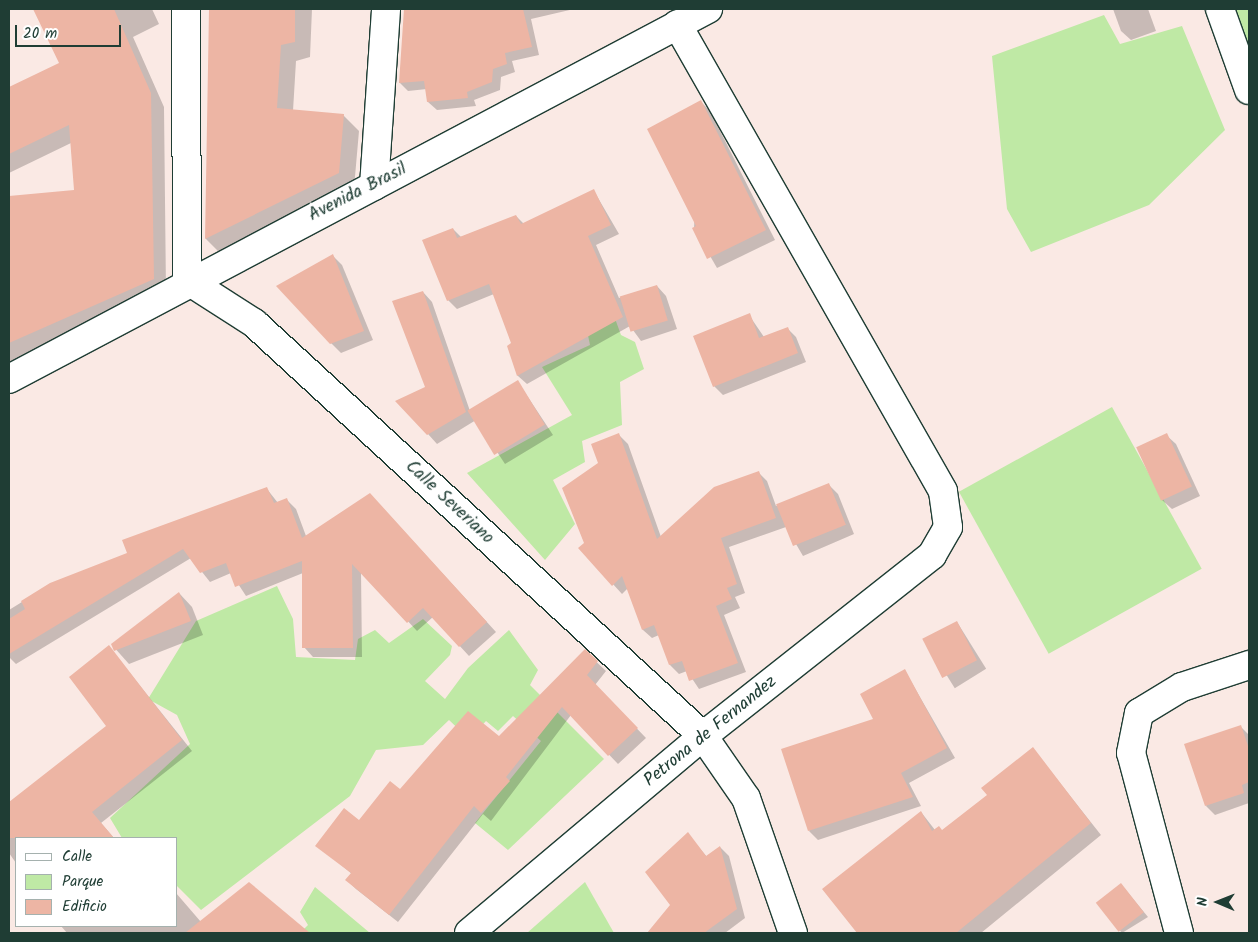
<!DOCTYPE html>
<style>
body{margin:0}
#map{position:relative;width:1258px;height:942px;overflow:hidden;background:#fae9e4;font-family:Kalam,sans-serif}
div>[style]{position:absolute}
.green>*{inset:0;background:#bfe9a5;transform-origin:0 0}
.shadow>*{inset:0;background:#0003;transform-origin:0 0}
.building>*{inset:0;background:#edb5a4;transform-origin:0 0}
.roads{filter:drop-shadow(1px 0 #1f3d34) drop-shadow(-1px 0 #1f3d34) drop-shadow(0 1px #1f3d34) drop-shadow(0 -1px #1f3d34)}
.minor>*{height:28px;margin:-14px;padding:0 14px;transform-origin:14px;border-radius:14px;background:#fff}
span{translate:-50% -50%;white-space:nowrap;text-align:center;line-height:1.15;-webkit-text-stroke:4px #fff;paint-order:stroke}
.street-label{font-size:18px;color:#1f3d34}
.frame{position:absolute;inset:0;border:10px solid #1f3d34;pointer-events:none}
.legend{position:absolute;left:15px;top:837px;width:162px;height:90px;box-sizing:border-box;background:#fff;border:1px solid #a5b1ae;margin:0;padding:6px 9px;list-style:none;font-size:15px;color:#1f3d34}
.legend li{display:flex;align-items:center;gap:10px;height:25px}
.legend b{width:25px;border:1px solid #a5b1ae}
.north{position:absolute;left:1193px;top:877px;width:50px;height:50px;-webkit-text-stroke:4px #fff;paint-order:stroke;rotate:271deg;font-size:14px;font-weight:700;line-height:20px;text-align:center;color:#1f3d34}
.north::after{content:'';display:block;margin:auto;width:18px;height:22px;background:#1f3d34;clip-path:polygon(50% 0,100% 100%,50% 72%,0 100%)}
.scale{position:absolute;left:15px;top:25px;width:106px;height:22px;box-sizing:border-box;border:2px solid #1f3d34;border-top:0;padding-left:6px;font-size:15px;line-height:18px;white-space:nowrap;color:#1f3d34;-webkit-text-stroke:4px #fff;paint-order:stroke}
</style>
<div id="map">
<div class="green">
<i style="clip-path:polygon(1233px 9px,1249px 9px,1249px 50px)"></i>
<i style="clip-path:polygon(1104px 15px,1120px 44px,1182px 26px,1225px 130px,1149px 205px,1031px 252px,1007px 209px,992px 56px)"></i>
<i style="clip-path:polygon(613px 313px,621px 335px,635px 342px,644px 369px,620px 382px,622px 425px,582px 441px,585px 462px,553px 480px,575px 524px,545px 560px,467px 473px,572px 415px,542px 367px,590px 345px,585px 321px)"></i>
<i style="left:1112px;top:407px;width:185px;height:175px;rotate:61deg"></i>
<i style="clip-path:polygon(277px 586px,293px 619px,296px 657px,355px 660px,358px 639px,375px 630px,389px 643px,423px 619px,452px 646px,450px 655px,425px 681px,445px 699px,468px 668px,509px 630px,538px 670px,530px 685px,604px 759px,508px 850px,475px 823px,541px 741px,513px 716px,498px 731px,486px 721px,469px 739px,449px 720px,423px 745px,376px 750px,350px 796px,201px 910px,176px 885px,176px 838px,122px 838px,110px 818px,190px 744px,177px 715px,148px 699px,196px 621px)"></i>
<i style="clip-path:polygon(585px 882px,614px 933px,527px 933px)"></i>
<i style="clip-path:polygon(315px 887px,370px 933px,300px 933px,308px 925px,300px 912px)"></i>
</div>
<div class="shadow">
<i style="clip-path:polygon(34px 9px,152px 9px,159px 24px,133px 37px,164px 107px,166px 292px,9px 362px,9px 197px,75px 191px,71px 143px,9px 173px,9px 88px,61px 63px)"></i>
<i style="clip-path:polygon(211px 9px,312px 9px,310px 57px,296px 61px,293px 111px,343px 115px,359px 131px,354px 188px,221px 254px,206px 239px)"></i>
<i style="clip-path:polygon(405px 9px,574px 9px,531px 19px,539px 55px,512px 61px,515px 72px,501px 77px,500px 90px,474px 100px,476px 106px,437px 110px,428px 102px,427px 89px,408px 91px,400px 83px)"></i>
<i style="clip-path:polygon(1113px 9px,1148px 9px,1156px 31px,1131px 40px,1121px 31px)"></i>
<i style="clip-path:polygon(701px 102px,710px 111px,775px 240px,717px 268px,694px 228px)"></i>
<i style="clip-path:polygon(594px 191px,619px 234px,596px 245px,619px 298px,657px 286px,666px 296px,677px 329px,641px 341px,630px 326px,527px 384px,518px 376px,509px 346px,513px 344px,494px 294px,457px 309px,448px 300px,453px 229px,461px 237px,516px 216px,524px 224px)"></i>
<i style="clip-path:polygon(333px 256px,342px 265px,373px 340px,341px 353px,331px 343px)"></i>
<i style="clip-path:polygon(423px 292px,432px 302px,470px 411px,518px 382px,553px 435px,505px 464px,476px 420px,437px 444px,428px 434px)"></i>
<i style="clip-path:polygon(749px 315px,764px 337px,787px 328px,796px 337px,806px 362px,723px 395px,714px 386px)"></i>
<i style="clip-path:polygon(619px 435px,628px 444px,661px 537px,758px 472px,767px 481px,776px 506px,829px 485px,838px 494px,854px 534px,803px 556px,786px 527px,729px 547px,745px 593px,735px 597px,740px 608px,724px 615px,746px 672px,699px 689px,687px 671px,679px 674px,670px 665px,659px 635px,652px 638px,643px 630px,628px 588px,622px 594px,580px 548px,586px 543px,599px 464px)"></i>
<i style="clip-path:polygon(1166px 435px,1176px 444px,1200px 496px,1172px 509px,1162px 500px)"></i>
<i style="clip-path:polygon(267px 489px,278px 503px,287px 500px,296px 509px,306px 536px,379px 504px,496px 632px,469px 656px,433px 617px,417px 631px,361px 571px,362px 657px,313px 657px,304px 647px,303px 573px,246px 596px,231px 573px,210px 582px,191px 558px,16px 664px,9px 657px,9px 610px,51px 584px,128px 554px)"></i>
<i style="clip-path:polygon(179px 593px,192px 607px,203px 635px,129px 664px,112px 645px)"></i>
<i style="left:957px;top:622px;width:55px;height:37px;rotate:58deg"></i>
<i style="clip-path:polygon(109px 647px,192px 751px,101px 823px,114px 838px,16px 838px,16px 863px,9px 853px,9px 804px,108px 726px)"></i>
<i style="clip-path:polygon(585px 651px,606px 671px,595px 685px,646px 738px,618px 764px,571px 715px,491px 821px,483px 814px,398px 922px,356px 889px,347px 880px,352px 874px,317px 845px,359px 822px,400px 790px,499px 738px)"></i>
<i style="clip-path:polygon(905px 671px,955px 758px,909px 783px,921px 806px,818px 840px,809px 831px)"></i>
<i style="clip-path:polygon(1241px 727px,1249px 735px,1249px 803px,1215px 815px,1206px 806px)"></i>
<i style="clip-path:polygon(1033px 749px,1101px 835px,981px 933px,858px 933px,824px 889px,921px 812px,935px 830px,943px 831px,989px 796px)"></i>
<i style="clip-path:polygon(688px 834px,707px 857px,720px 847px,729px 856px,745px 918px,725px 933px,649px 933px,672px 905px)"></i>
<i style="clip-path:polygon(1125px 889px,1148px 917px,1122px 933px,1098px 903px)"></i>
<i style="clip-path:polygon(176px 893px,201px 922px,301px 928px,307px 933px,67px 933px,61px 926px,176px 926px)"></i>
</div>
<div class="building">
<i style="clip-path:polygon(33px 9px,114px 9px,151px 93px,154px 279px,9px 343px,9px 196px,74px 190px,69px 125px,9px 154px,9px 87px,59px 63px)"></i>
<i style="clip-path:polygon(209px 9px,295px 9px,295px 42px,281px 45px,277px 108px,344px 114px,339px 173px,205px 239px)"></i>
<i style="clip-path:polygon(404px 9px,523px 9px,532px 47px,505px 53px,507px 64px,493px 69px,492px 82px,467px 92px,468px 98px,427px 102px,424px 81px,399px 83px)"></i>
<i style="clip-path:polygon(701px 100px,766px 230px,707px 259px,692px 228px,696px 226px,647px 129px)"></i>
<i style="clip-path:polygon(594px 189px,611px 225px,588px 236px,623px 317px,517px 376px,507px 346px,511px 343px,489px 284px,447px 301px,422px 240px,453px 228px,457px 238px,516px 215px,521px 224px)"></i>
<i style="clip-path:polygon(333px 254px,364px 331px,330px 344px,276px 286px)"></i>
<i style="left:657px;top:285px;width:37px;height:39px;rotate:73deg"></i>
<i style="clip-path:polygon(423px 291px,466px 412px,427px 435px,395px 401px,425px 387px,392px 301px)"></i>
<i style="clip-path:polygon(750px 313px,759px 338px,788px 327px,798px 353px,713px 387px,693px 336px)"></i>
<i style="left:518px;top:380px;width:52px;height:59px;rotate:59deg"></i>
<i style="clip-path:polygon(619px 433px,657px 539px,714px 487px,759px 471px,776px 518px,721px 538px,737px 584px,727px 588px,732px 599px,716px 606px,738px 663px,689px 681px,682px 661px,669px 665px,654px 625px,642px 630px,622px 576px,612px 586px,578px 548px,584px 543px,562px 488px,598px 463px,591px 444px)"></i>
<i style="left:1167px;top:433px;width:59px;height:34px;rotate:65deg"></i>
<i style="left:829px;top:483px;width:45px;height:57px;rotate:68deg"></i>
<i style="clip-path:polygon(267px 487px,274px 503px,287px 498px,302px 538px,370px 493px,487px 622px,459px 647px,423px 608px,407px 623px,352px 564px,353px 648px,302px 648px,302px 561px,235px 587px,226px 563px,200px 573px,183px 549px,9px 654px,9px 619px,25px 609px,21px 601px,50px 583px,127px 553px,122px 540px)"></i>
<i style="clip-path:polygon(179px 592px,191px 621px,114px 651px,111px 644px)"></i>
<i style="left:957px;top:621px;width:44px;height:39px;rotate:63deg"></i>
<i style="clip-path:polygon(109px 645px,182px 740px,92px 812px,114px 838px,9px 838px,9px 802px,106px 726px,69px 677px)"></i>
<i style="clip-path:polygon(585px 649px,598px 661px,587px 675px,638px 728px,608px 756px,562px 707px,506px 777px,510px 781px,481px 813px,474px 806px,389px 915px,345px 880px,351px 873px,315px 846px,344px 808px,359px 820px,390px 781px,400px 789px,468px 711px,499px 736px)"></i>
<i style="clip-path:polygon(905px 669px,947px 748px,901px 773px,913px 797px,808px 831px,781px 749px,873px 719px,860px 694px)"></i>
<i style="clip-path:polygon(1241px 725px,1249px 749px,1249px 782px,1242px 785px,1244px 793px,1205px 806px,1184px 744px)"></i>
<i style="clip-path:polygon(1033px 747px,1091px 823px,956px 933px,857px 933px,822px 889px,921px 811px,932px 831px,939px 826px,942px 830px,987px 795px,981px 788px)"></i>
<i style="clip-path:polygon(688px 832px,706px 856px,720px 846px,737px 909px,704px 933px,647px 933px,670px 905px,645px 872px)"></i>
<i style="clip-path:polygon(249px 882px,310px 933px,185px 933px)"></i>
<i style="left:1121px;top:883px;width:37px;height:32px;rotate:52deg"></i>
</div>
<div class="roads">
<div class="minor">
<i style="left:186px;top:9px;width:271px;rotate:89.8deg"></i>
<i style="left:187px;top:280px;width:80px;rotate:32.7deg"></i>
<i style="left:254px;top:323px;width:610px;rotate:42.61deg"></i>
<i style="left:703px;top:736px;width:75px;rotate:55.3deg"></i>
<i style="left:746px;top:798px;width:143px;rotate:70.8deg"></i>
<i style="left:1220px;top:9px;width:86px;rotate:70.3deg"></i>
<i style="left:374px;top:186px;width:177px;rotate:-86.1deg"></i>
<i style="left:9px;top:379px;width:791px;rotate:-27.89deg"></i>
<i style="left:469px;top:933px;width:306px;rotate:-40.1deg"></i>
<i style="left:703px;top:736px;width:292px;rotate:-38.3deg"></i>
<i style="left:932px;top:555px;width:32px;rotate:-60deg"></i>
<i style="left:948px;top:527px;width:36px;rotate:-98deg"></i>
<i style="left:943px;top:491px;width:537px;rotate:-119.67deg"></i>
<i style="left:1179px;top:933px;width:186px;rotate:-104.9deg"></i>
<i style="left:1131px;top:753px;width:41px;rotate:-78.7deg"></i>
<i style="left:1139px;top:713px;width:50px;rotate:-31.2deg"></i>
<i style="left:1182px;top:687px;width:71px;rotate:-18.2deg"></i>
</div>
</div>
<div class="street-label">
<span style="left:358px;top:193px;rotate:-27deg">Avenida Brasil</span>
<span style="left:449px;top:503px;rotate:43deg">Calle Severiano</span>
<span style="left:711px;top:732px;rotate:-39deg">Petrona de Fernandez</span>
</div>
<div class="frame"></div>
<ul class="legend">
<li><b style="height:6px;background:#fff"></b>Calle</li>
<li><b style="height:14px;background:#bfe9a5"></b>Parque</li>
<li><b style="height:14px;background:#edb5a4"></b>Edificio</li>
</ul>
<div class="north">N</div>
<div class="scale">20 m</div>
</div>
